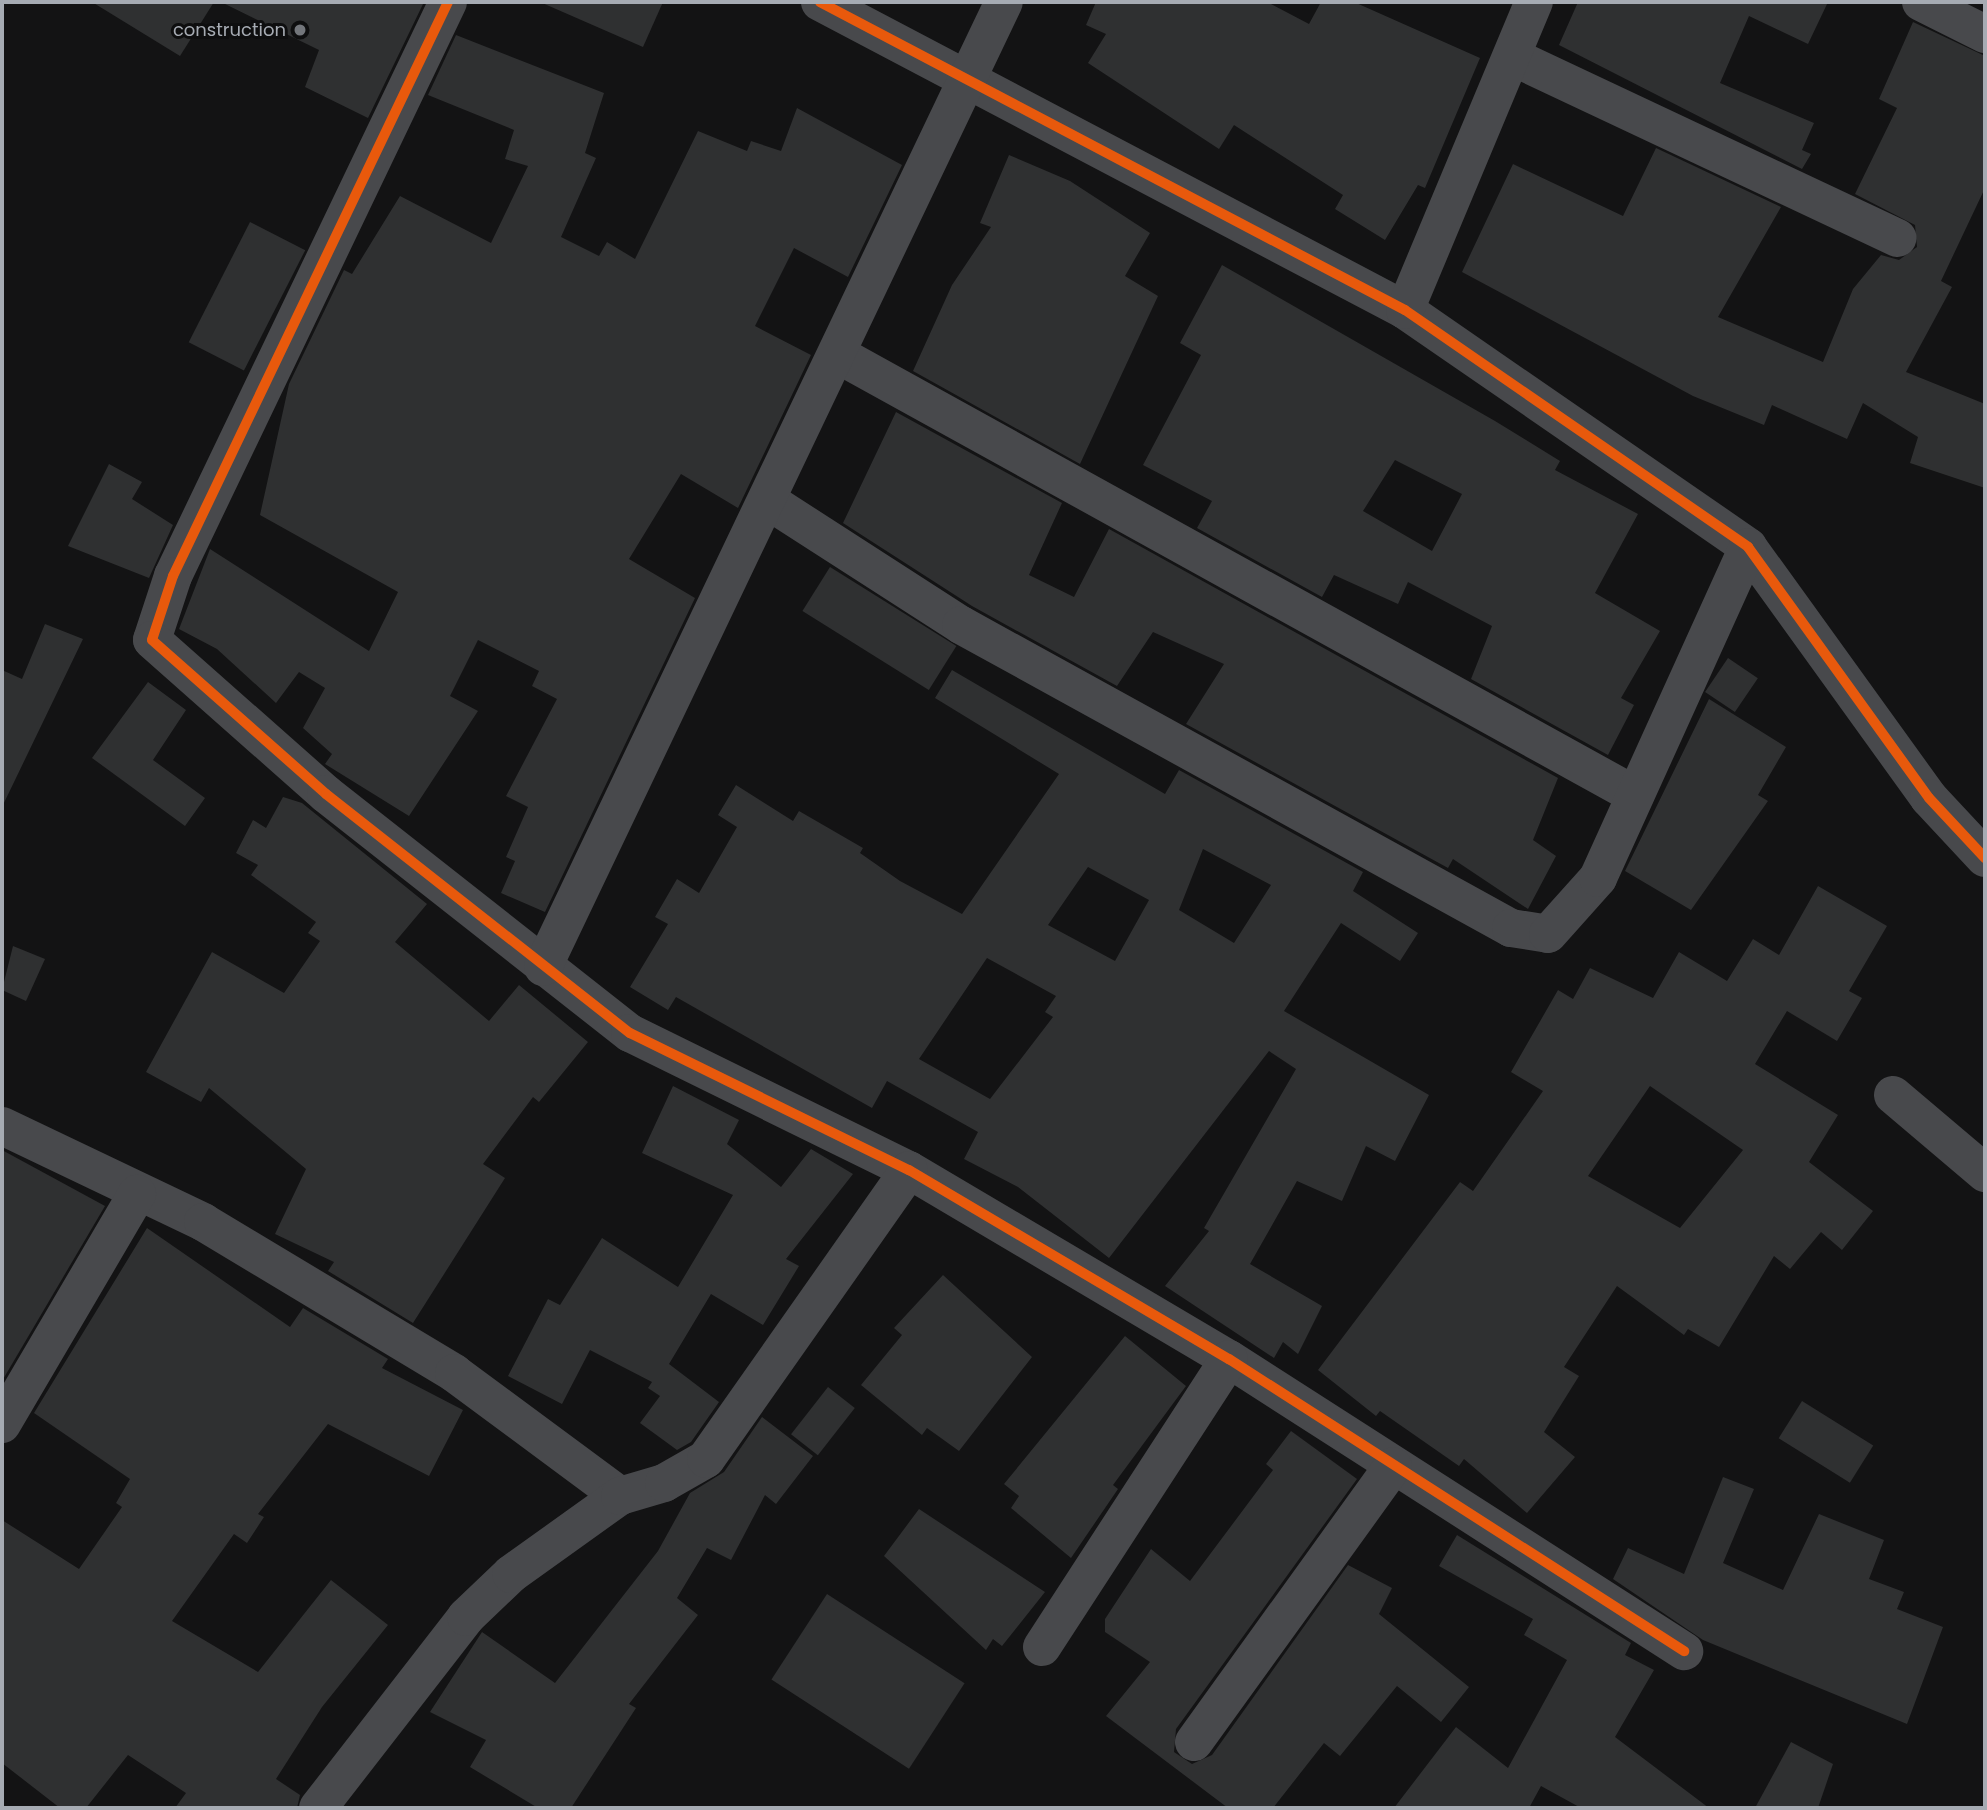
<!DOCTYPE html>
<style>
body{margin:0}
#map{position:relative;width:1987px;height:1810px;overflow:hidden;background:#131314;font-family:Poppins,sans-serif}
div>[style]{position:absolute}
.building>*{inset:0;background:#2f3031;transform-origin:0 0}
.minor>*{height:38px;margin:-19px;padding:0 19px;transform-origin:19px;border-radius:19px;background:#48494c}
.cycleway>*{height:10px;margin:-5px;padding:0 5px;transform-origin:5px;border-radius:5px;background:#e8590c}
.dots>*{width:19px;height:19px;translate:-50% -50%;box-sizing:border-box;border:4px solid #0e0e0f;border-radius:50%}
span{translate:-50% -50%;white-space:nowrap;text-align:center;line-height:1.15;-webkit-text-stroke:6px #0e0e0f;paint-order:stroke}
.poi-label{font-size:18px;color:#a6abb3}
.right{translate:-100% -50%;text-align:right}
.frame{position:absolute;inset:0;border:4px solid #a6abb3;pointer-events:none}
</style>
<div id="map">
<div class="building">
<i style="clip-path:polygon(92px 2px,214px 2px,180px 56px)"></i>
<i style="clip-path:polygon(221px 2px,424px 2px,368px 118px,305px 87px,319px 50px)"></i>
<i style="clip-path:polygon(540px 2px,663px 2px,643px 47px)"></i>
<i style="clip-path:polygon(1096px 2px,1267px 2px,1309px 24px,1321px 2px,1354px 2px,1480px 58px,1425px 188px,1418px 185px,1385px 240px,1335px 209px,1343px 195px,1234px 125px,1219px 149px,1088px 63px,1106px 34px,1086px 25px)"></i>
<i style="clip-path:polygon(1578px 2px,1828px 2px,1808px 44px,1749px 16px,1720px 83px,1814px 123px,1802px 150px,1811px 154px,1802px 169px,1559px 45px)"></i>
<i style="clip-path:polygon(1913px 22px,1985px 56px,1985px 188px,1941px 281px,1952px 287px,1906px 372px,1985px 404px,1985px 488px,1910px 463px,1918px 437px,1863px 403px,1847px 439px,1772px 405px,1764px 425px,1693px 396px,1462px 272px,1513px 164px,1623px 216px,1656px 148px,1781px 207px,1718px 317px,1823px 362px,1853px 289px,1881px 255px,1899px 260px,1917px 247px,1915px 225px,1855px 194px,1897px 108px,1879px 99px)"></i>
<i style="clip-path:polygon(456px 35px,604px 93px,585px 153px,596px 158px,561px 237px,599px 256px,607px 242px,635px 259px,698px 131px,747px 151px,751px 141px,781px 151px,797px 108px,902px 165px,848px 277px,794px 248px,755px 326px,811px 355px,738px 508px,681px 474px,629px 559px,695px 598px,545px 912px,501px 893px,515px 861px,506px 857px,528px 807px,506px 796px,557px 699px,532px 686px,539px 671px,478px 640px,450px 696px,478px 711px,409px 816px,325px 764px,332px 754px,303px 728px,325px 688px,299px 672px,276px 703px,217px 649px,179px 629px,210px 549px,369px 651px,398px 592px,260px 515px,289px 384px,344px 270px,352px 274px,400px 196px,491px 243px,528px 166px,505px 159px,514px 130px,428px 95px)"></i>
<i style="clip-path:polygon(1009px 155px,1070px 181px,1150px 233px,1125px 276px,1158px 296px,1080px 464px,913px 371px,952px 285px,991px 227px,980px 223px)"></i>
<i style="left:250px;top:222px;width:62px;height:135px;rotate:27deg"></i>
<i style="clip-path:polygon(evenodd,1222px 265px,1495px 421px,1560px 461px,1555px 470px,1638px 514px,1595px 593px,1660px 631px,1621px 698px,1634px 705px,1608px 755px,1471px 679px,1492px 626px,1408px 582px,1398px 604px,1334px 575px,1322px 597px,1197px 528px,1212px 501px,1143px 465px,1201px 355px,1180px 343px,1222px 265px,1395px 460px,1462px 494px,1432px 551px,1363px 511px,1395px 460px)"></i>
<i style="clip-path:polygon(896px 412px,1062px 503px,1029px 575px,1074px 597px,1109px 529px,1558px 778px,1533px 840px,1556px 856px,1528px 909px,1453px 859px,1448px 868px,1186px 724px,1224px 664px,1153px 632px,1117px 686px,972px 606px,843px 523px)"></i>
<i style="clip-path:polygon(109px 464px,142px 482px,132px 499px,173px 525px,149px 578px,68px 546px)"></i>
<i style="left:830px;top:567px;width:149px;height:52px;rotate:32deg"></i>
<i style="clip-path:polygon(45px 624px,83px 639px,2px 807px,2px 670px,22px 679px)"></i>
<i style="left:1728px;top:658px;width:36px;height:41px;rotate:34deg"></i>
<i style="clip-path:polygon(evenodd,952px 670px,1165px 794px,1179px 770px,1363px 872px,1353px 891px,1418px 933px,1400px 961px,1341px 923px,1284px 1011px,1429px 1095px,1395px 1161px,1366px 1146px,1342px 1201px,1297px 1181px,1250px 1264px,1322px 1306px,1298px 1354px,1283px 1342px,1274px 1358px,1165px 1286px,1209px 1231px,1204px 1228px,1296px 1069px,1269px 1051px,1109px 1258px,1018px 1187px,964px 1159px,978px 1132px,887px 1081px,872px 1108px,676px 997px,668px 1010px,630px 987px,668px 924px,655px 917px,677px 879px,699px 893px,737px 827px,718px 815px,736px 785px,793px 821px,799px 811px,863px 848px,860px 853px,900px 881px,962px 914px,1059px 774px,935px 698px,952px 670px,1203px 849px,1271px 885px,1234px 943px,1179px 910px,1203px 849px,952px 670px,1088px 867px,1149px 900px,1115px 961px,1048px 925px,1088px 867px,952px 670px,987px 958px,1056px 996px,1045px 1012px,1053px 1017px,990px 1099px,919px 1059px,987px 958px)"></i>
<i style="clip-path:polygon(148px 682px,186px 710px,153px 760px,205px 798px,185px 826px,92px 758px)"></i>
<i style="clip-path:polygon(1709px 699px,1786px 747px,1758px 795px,1768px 801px,1691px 910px,1625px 871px)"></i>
<i style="clip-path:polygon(283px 797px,302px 803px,427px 904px,395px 942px,489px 1021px,519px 985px,588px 1042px,539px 1102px,533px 1097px,483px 1164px,505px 1178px,413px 1323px,328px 1271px,334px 1262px,275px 1234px,306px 1169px,209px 1088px,201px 1102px,146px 1072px,212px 952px,284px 993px,320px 941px,308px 933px,316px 922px,251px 875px,258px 865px,236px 853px,253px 820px,266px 828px)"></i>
<i style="clip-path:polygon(evenodd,1818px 886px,1887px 926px,1849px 991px,1862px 998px,1837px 1041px,1787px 1011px,1755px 1064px,1838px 1115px,1809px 1162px,1873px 1211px,1842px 1250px,1821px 1232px,1790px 1269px,1774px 1256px,1719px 1347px,1688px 1329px,1684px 1335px,1617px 1286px,1564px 1367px,1579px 1376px,1544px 1432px,1575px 1457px,1527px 1513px,1464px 1459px,1459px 1466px,1380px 1411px,1376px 1416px,1318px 1370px,1460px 1182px,1473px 1191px,1543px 1091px,1511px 1072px,1558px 990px,1573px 999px,1590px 968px,1653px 998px,1679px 952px,1727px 981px,1753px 939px,1779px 955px,1818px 886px,1650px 1086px,1743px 1150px,1680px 1228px,1588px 1176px,1650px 1086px)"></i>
<i style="clip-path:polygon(13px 946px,45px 959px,26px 1001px,2px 990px)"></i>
<i style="clip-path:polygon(673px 1086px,739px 1120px,727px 1144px,781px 1187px,811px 1149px,853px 1174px,786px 1259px,799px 1266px,763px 1325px,711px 1294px,669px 1364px,719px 1402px,691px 1442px,677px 1450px,640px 1423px,660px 1396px,648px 1388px,652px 1382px,590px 1350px,562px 1404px,508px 1376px,548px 1299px,560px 1305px,602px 1238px,678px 1287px,733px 1195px,642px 1153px)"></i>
<i style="clip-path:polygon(2px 1150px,105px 1206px,2px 1381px)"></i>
<i style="clip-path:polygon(147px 1228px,290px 1327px,303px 1308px,388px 1359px,382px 1368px,463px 1410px,429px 1476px,328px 1424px,258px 1514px,264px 1517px,247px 1543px,234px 1534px,172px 1621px,258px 1672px,331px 1580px,388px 1625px,322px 1707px,276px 1779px,300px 1795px,297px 1808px,175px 1808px,186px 1793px,128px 1755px,86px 1808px,60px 1808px,2px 1763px,2px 1520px,79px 1569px,122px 1507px,116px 1503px,130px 1479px,34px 1413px)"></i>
<i style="clip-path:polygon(943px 1275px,1032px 1357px,959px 1451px,927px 1428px,922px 1435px,861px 1385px,902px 1335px,894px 1328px)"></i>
<i style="clip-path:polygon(1125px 1336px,1186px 1386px,1113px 1485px,1118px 1489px,1071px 1558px,1011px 1508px,1019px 1496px,1004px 1484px)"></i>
<i style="left:828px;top:1387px;width:34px;height:60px;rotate:38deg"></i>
<i style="left:1802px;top:1401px;width:84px;height:44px;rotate:32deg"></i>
<i style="clip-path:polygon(762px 1417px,813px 1456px,776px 1504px,765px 1495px,731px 1560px,707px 1548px,677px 1598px,698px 1615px,629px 1704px,636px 1708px,571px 1808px,538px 1808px,470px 1767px,486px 1740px,430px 1712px,482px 1632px,555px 1683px,658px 1551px,690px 1493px,724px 1472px)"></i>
<i style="clip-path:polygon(1291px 1431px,1357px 1479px,1176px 1729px,1174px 1752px,1192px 1764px,1212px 1755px,1348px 1565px,1392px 1588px,1379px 1614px,1469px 1687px,1441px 1722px,1397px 1686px,1340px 1756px,1324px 1743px,1273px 1808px,1228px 1808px,1106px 1716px,1150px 1662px,1105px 1632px,1105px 1619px,1151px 1549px,1190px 1581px,1273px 1470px,1266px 1464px)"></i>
<i style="clip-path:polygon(1723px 1477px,1754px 1489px,1723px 1563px,1783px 1590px,1819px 1514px,1884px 1540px,1869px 1579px,1904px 1592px,1897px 1609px,1943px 1627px,1907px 1724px,1703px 1640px,1613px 1579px,1628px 1548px,1684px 1574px)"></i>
<i style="clip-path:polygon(919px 1509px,1045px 1592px,1002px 1646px,993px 1639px,986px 1650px,884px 1556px)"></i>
<i style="clip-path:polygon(1457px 1535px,1631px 1643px,1625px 1655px,1654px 1670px,1615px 1737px,1709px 1808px,1581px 1808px,1541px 1786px,1529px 1808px,1394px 1808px,1456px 1727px,1508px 1768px,1567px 1660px,1524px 1635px,1533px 1619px,1439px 1566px)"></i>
<i style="left:827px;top:1594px;width:164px;height:102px;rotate:33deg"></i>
<i style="clip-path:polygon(1791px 1742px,1833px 1764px,1818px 1808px,1755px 1808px)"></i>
</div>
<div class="minor">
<i style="left:448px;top:2px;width:636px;rotate:115.6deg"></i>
<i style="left:173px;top:576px;width:67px;rotate:108.2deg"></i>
<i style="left:152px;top:640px;width:232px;rotate:41.5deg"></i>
<i style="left:326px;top:794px;width:387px;rotate:38.2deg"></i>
<i style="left:630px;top:1033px;width:311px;rotate:26.2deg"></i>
<i style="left:909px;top:1170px;width:372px;rotate:30.6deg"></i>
<i style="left:1229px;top:1359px;width:541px;rotate:32.69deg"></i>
<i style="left:820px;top:2px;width:661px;rotate:27.77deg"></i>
<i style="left:1405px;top:310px;width:417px;rotate:34.6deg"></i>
<i style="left:1748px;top:547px;width:309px;rotate:54.2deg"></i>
<i style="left:1929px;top:798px;width:82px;rotate:47deg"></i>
<i style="left:1921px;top:2px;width:72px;rotate:26.6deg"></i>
<i style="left:1513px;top:57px;width:425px;rotate:25.2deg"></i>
<i style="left:1405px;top:310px;width:334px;rotate:-67.3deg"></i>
<i style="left:837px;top:354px;width:912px;rotate:28.93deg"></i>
<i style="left:767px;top:500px;width:231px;rotate:32.8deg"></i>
<i style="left:961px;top:625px;width:628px;rotate:28.85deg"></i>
<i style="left:1511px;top:928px;width:37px;rotate:9deg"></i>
<i style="left:1548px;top:934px;width:75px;rotate:-48.2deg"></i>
<i style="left:1598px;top:878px;width:363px;rotate:-65.6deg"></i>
<i style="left:543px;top:967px;width:1069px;rotate:-64.47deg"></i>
<i style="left:1893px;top:1095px;width:121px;rotate:40.3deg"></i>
<i style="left:2px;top:1126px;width:223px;rotate:25.5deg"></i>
<i style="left:203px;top:1222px;width:293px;rotate:31deg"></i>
<i style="left:454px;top:1373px;width:207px;rotate:36.5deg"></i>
<i style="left:2px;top:1424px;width:267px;rotate:-59.6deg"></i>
<i style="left:1042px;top:1647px;width:343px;rotate:-57deg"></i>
<i style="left:1194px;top:1742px;width:340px;rotate:-54.2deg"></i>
<i style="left:318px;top:1808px;width:242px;rotate:-52.2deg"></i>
<i style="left:466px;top:1617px;width:62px;rotate:-43.7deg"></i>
<i style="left:511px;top:1574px;width:134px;rotate:-35.6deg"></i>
<i style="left:620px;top:1496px;width:46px;rotate:-16.5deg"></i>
<i style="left:664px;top:1483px;width:48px;rotate:-29.7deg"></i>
<i style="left:706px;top:1459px;width:353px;rotate:-54.9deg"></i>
</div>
<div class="cycleway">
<i style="left:448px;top:2px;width:636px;rotate:115.6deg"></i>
<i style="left:173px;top:576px;width:67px;rotate:108.2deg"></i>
<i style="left:152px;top:640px;width:232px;rotate:41.5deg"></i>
<i style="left:326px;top:794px;width:387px;rotate:38.2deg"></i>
<i style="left:630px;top:1033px;width:311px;rotate:26.2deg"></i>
<i style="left:909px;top:1170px;width:372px;rotate:30.6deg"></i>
<i style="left:1229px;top:1359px;width:541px;rotate:32.69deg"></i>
<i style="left:820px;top:2px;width:661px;rotate:27.77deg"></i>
<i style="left:1405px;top:310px;width:417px;rotate:34.6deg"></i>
<i style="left:1748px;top:547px;width:309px;rotate:54.2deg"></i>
<i style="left:1929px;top:798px;width:82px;rotate:47deg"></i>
</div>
<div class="dots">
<i style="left:300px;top:30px;background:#73767b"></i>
</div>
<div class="poi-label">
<span class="right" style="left:286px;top:30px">construction</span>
</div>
<div class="frame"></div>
</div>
